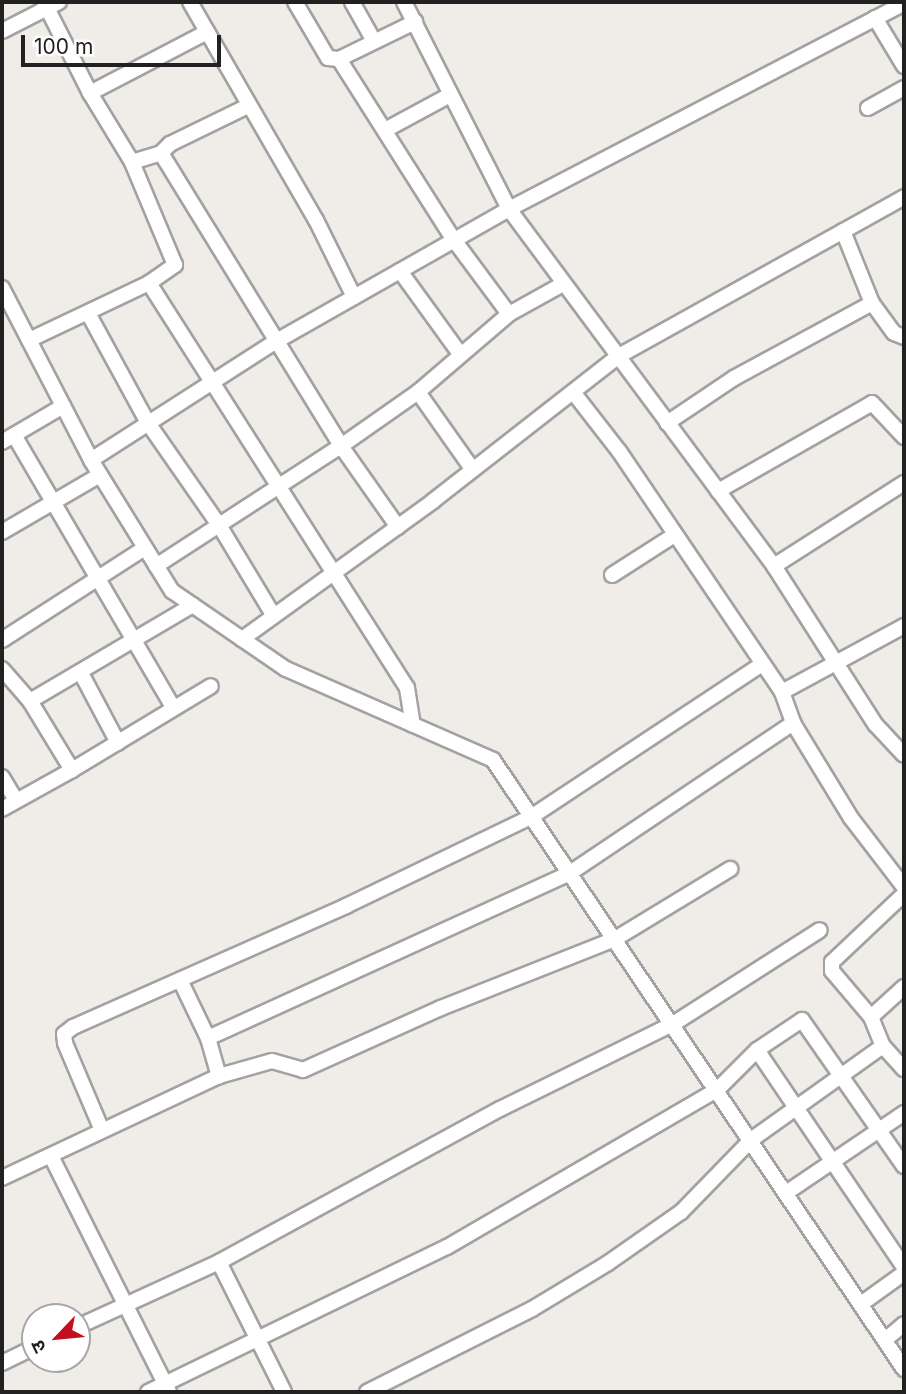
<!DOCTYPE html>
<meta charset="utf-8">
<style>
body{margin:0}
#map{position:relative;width:906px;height:1394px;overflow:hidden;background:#f0ede8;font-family:Inter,"Noto Sans Devanagari",sans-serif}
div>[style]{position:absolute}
.roads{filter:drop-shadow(2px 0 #a2a2a2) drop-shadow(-2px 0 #a2a2a2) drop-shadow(0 2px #a2a2a2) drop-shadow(0 -2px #a2a2a2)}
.minor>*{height:14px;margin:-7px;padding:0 7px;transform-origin:7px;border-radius:7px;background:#fff}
span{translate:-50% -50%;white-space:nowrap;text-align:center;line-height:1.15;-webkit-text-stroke:6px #fff;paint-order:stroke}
.frame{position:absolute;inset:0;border:4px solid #212121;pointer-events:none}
.north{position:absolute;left:21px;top:1303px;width:70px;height:70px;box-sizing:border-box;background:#fff;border:2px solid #a6a6a6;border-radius:50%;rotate:244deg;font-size:19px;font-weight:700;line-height:28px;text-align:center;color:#212121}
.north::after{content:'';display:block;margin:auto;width:24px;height:32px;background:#c20f1d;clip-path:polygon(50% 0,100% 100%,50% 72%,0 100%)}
.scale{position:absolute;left:21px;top:35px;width:200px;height:32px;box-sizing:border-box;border:4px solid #212121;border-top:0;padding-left:9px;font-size:21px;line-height:24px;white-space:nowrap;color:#212121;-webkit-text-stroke:5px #fff;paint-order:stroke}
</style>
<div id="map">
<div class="roads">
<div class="minor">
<i style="left:190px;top:2px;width:252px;rotate:60deg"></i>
<i style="left:316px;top:220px;width:86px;rotate:63.7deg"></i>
<i style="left:295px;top:2px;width:65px;rotate:59.5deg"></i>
<i style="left:328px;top:58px;width:11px;rotate:5deg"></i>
<i style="left:339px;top:59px;width:85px;rotate:-26deg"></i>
<i style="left:352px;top:2px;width:45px;rotate:60.6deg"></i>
<i style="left:404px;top:2px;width:232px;rotate:63.1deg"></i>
<i style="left:509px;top:209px;width:445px;rotate:53.4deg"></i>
<i style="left:774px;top:566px;width:188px;rotate:57.4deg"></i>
<i style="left:875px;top:724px;width:42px;rotate:46.9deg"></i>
<i style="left:875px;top:18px;width:56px;rotate:58.9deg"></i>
<i style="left:2px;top:31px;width:64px;rotate:-27deg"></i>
<i style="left:339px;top:59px;width:214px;rotate:57.6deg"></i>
<i style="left:454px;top:240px;width:92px;rotate:53.4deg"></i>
<i style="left:90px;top:93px;width:132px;rotate:-27.5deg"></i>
<i style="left:868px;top:108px;width:41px;rotate:-29.1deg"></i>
<i style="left:387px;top:129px;width:72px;rotate:-28.4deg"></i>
<i style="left:161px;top:153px;width:344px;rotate:58.4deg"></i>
<i style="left:341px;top:446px;width:99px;rotate:54.9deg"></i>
<i style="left:132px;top:162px;width:30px;rotate:-17deg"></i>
<i style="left:161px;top:153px;width:13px;rotate:-45deg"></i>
<i style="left:170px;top:144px;width:85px;rotate:-26deg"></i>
<i style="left:843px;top:231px;width:78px;rotate:68.1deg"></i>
<i style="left:872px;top:303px;width:37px;rotate:54deg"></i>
<i style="left:894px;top:333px;width:11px;rotate:22deg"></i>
<i style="left:400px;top:271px;width:102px;rotate:54.1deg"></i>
<i style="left:149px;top:283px;width:480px;rotate:57.5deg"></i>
<i style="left:407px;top:688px;width:37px;rotate:81deg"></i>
<i style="left:2px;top:288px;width:194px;rotate:62.6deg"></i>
<i style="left:91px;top:460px;width:154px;rotate:58.3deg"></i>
<i style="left:172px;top:591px;width:138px;rotate:34.4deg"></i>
<i style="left:286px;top:669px;width:226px;rotate:23.7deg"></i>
<i style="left:493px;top:760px;width:735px;rotate:55.99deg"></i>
<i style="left:88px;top:313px;width:125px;rotate:61.4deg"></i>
<i style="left:148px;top:423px;width:124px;rotate:55.2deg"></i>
<i style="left:219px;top:525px;width:106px;rotate:58.9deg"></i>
<i style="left:29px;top:340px;width:133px;rotate:-25.4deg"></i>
<i style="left:149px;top:283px;width:32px;rotate:-35deg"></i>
<i style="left:175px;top:265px;width:112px;rotate:-112.7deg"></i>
<i style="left:132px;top:162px;width:81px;rotate:-121.3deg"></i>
<i style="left:90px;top:93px;width:102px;rotate:-116.8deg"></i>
<i style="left:418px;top:392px;width:95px;rotate:54.8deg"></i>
<i style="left:573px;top:392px;width:75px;rotate:52.1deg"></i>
<i style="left:619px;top:451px;width:291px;rotate:55.9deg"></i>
<i style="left:782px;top:692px;width:33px;rotate:70deg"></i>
<i style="left:793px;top:723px;width:111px;rotate:58.6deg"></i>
<i style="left:851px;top:818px;width:87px;rotate:52.5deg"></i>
<i style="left:667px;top:423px;width:81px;rotate:-33.9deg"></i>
<i style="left:734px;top:378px;width:157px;rotate:-28.5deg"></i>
<i style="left:14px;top:435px;width:315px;rotate:59.7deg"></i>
<i style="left:2px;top:442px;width:71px;rotate:-30.5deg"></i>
<i style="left:91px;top:460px;width:219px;rotate:-32.7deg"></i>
<i style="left:275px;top:342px;width:269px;rotate:-29.6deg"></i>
<i style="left:509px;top:209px;width:445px;rotate:-27.5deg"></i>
<i style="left:718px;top:491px;width:177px;rotate:-29.7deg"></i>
<i style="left:872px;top:403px;width:47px;rotate:46.7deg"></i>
<i style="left:2px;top:532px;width:113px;rotate:-30.2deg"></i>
<i style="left:156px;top:566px;width:221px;rotate:-33deg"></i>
<i style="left:341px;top:446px;width:94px;rotate:-35deg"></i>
<i style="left:418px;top:392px;width:120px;rotate:-40.6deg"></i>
<i style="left:509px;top:314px;width:62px;rotate:-29.1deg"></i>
<i style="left:774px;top:566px;width:154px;rotate:-32.6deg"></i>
<i style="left:612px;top:575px;width:72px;rotate:-32.6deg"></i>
<i style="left:242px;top:639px;width:236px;rotate:-35.8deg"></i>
<i style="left:433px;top:501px;width:234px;rotate:-38deg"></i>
<i style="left:617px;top:357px;width:329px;rotate:-29.1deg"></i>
<i style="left:2px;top:640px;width:170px;rotate:-32.8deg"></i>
<i style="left:2px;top:669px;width:43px;rotate:48.8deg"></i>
<i style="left:30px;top:701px;width:81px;rotate:58.7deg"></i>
<i style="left:72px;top:770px;width:162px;rotate:-31.1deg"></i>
<i style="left:81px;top:673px;width:79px;rotate:62.1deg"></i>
<i style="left:782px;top:692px;width:139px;rotate:-28.4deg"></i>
<i style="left:30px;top:701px;width:189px;rotate:-30.5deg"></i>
<i style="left:2px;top:777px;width:27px;rotate:59deg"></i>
<i style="left:2px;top:809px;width:80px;rotate:-29.1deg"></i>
<i style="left:904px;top:894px;width:99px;rotate:136.6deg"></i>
<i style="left:832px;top:962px;width:9px;rotate:90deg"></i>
<i style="left:832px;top:971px;width:60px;rotate:49.7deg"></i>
<i style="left:871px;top:1017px;width:31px;rotate:68deg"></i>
<i style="left:883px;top:1046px;width:31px;rotate:48deg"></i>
<i style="left:181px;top:982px;width:62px;rotate:64.3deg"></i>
<i style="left:208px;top:1038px;width:40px;rotate:74deg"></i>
<i style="left:871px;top:1017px;width:45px;rotate:-42.3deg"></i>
<i style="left:208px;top:1038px;width:398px;rotate:-24.5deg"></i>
<i style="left:570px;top:873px;width:269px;rotate:-33.9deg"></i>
<i style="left:757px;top:1050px;width:262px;rotate:55.9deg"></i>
<i style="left:101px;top:1128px;width:92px;rotate:-113deg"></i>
<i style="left:65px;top:1043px;width:9px;rotate:-96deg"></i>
<i style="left:64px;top:1034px;width:11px;rotate:-38deg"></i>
<i style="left:73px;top:1027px;width:299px;rotate:-23.9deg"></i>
<i style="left:346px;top:906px;width:205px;rotate:-25.7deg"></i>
<i style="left:531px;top:817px;width:277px;rotate:-33.5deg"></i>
<i style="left:51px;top:1156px;width:264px;rotate:63.4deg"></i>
<i style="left:2px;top:1178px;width:240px;rotate:-25.2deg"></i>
<i style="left:219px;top:1076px;width:55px;rotate:-15.8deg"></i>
<i style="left:272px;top:1061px;width:32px;rotate:16deg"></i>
<i style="left:303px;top:1070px;width:151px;rotate:-24.2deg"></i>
<i style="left:441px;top:1008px;width:187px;rotate:-21.6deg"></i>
<i style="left:615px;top:939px;width:135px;rotate:-31.3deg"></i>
<i style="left:786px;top:1193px;width:143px;rotate:-34.1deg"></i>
<i style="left:219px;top:1262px;width:145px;rotate:63.4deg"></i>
<i style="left:861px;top:1304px;width:53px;rotate:-35.8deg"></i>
<i style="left:77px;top:1327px;width:156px;rotate:-24.6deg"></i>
<i style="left:219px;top:1262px;width:320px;rotate:-28.6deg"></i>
<i style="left:500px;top:1109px;width:193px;rotate:-26.2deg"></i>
<i style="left:673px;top:1024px;width:174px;rotate:-32.6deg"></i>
<i style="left:885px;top:1340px;width:25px;rotate:-40deg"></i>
<i style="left:2px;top:1363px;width:37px;rotate:-26deg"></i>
<i style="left:148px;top:1392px;width:332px;rotate:-25.9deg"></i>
<i style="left:447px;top:1247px;width:312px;rotate:-30.2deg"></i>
<i style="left:717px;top:1090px;width:57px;rotate:-45deg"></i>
<i style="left:757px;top:1050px;width:54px;rotate:-33.7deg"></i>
<i style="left:802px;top:1020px;width:178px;rotate:55.1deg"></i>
<i style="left:367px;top:1392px;width:185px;rotate:-26.7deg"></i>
<i style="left:532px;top:1309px;width:89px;rotate:-31.2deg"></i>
<i style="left:608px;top:1263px;width:89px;rotate:-34.9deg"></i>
<i style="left:681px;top:1212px;width:100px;rotate:-45.8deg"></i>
<i style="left:751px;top:1140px;width:162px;rotate:-35.5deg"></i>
</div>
</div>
<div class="frame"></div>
<div class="north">उ</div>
<div class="scale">100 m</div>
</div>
